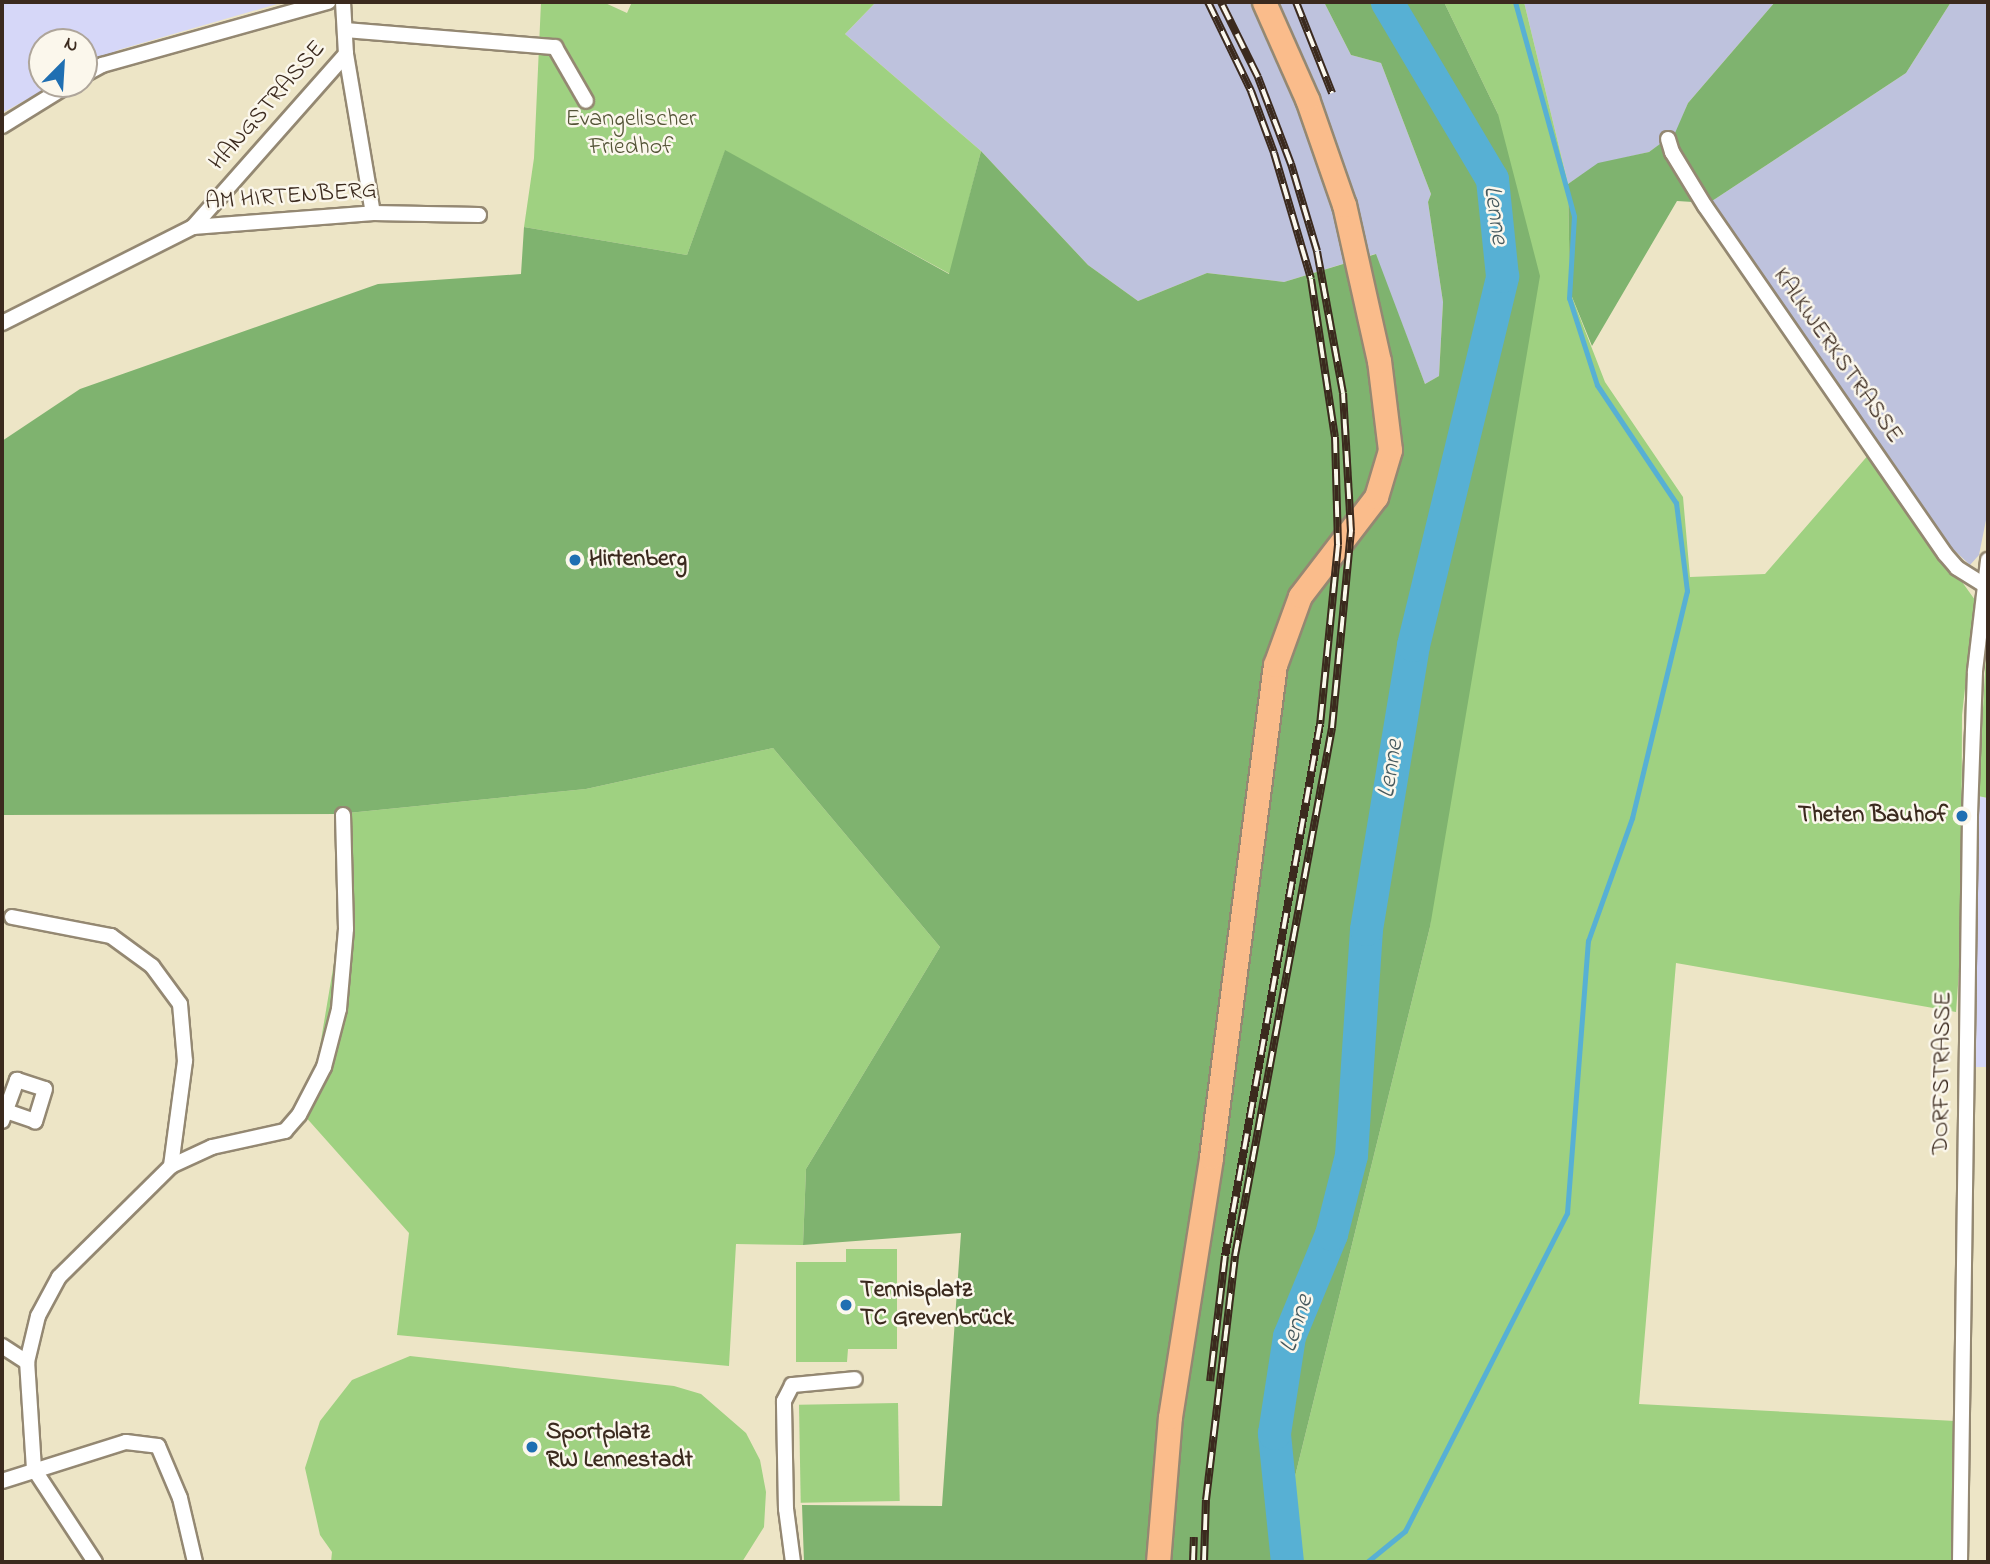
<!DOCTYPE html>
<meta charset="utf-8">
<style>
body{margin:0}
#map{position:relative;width:1990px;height:1564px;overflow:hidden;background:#ede5c6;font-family:"Indie Flower",sans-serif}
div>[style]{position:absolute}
.built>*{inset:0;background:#d6d7f8}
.industrial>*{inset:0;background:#bec2dd}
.green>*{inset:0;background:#9fd181;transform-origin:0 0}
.forest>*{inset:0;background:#7fb36f}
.stream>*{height:5px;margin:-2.5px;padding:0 2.5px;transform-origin:2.5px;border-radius:2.5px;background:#57b0d4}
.river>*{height:33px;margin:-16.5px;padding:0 16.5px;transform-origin:16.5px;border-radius:16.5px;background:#57b0d4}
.roads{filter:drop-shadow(2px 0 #948872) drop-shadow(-2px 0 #948872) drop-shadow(0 2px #948872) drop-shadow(0 -2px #948872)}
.street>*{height:14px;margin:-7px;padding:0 7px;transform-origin:7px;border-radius:7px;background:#fff}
.primary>*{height:23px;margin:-11.5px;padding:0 11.5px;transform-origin:11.5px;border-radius:11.5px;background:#fabc8b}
.rail>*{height:8px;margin-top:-4px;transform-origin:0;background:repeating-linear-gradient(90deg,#fbf7ec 0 16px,#3b2a1e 0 32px);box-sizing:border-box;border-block:2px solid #3b2a1e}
.dots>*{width:19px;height:19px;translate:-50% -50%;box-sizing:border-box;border:4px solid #fbf7ec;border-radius:50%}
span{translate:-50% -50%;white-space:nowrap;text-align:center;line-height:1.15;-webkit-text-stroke:5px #fbf7ec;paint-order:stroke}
.street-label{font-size:24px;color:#3b2a1e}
.park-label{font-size:24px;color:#545437}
.poi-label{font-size:24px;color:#3b2a1e;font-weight:700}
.left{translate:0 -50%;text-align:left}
.right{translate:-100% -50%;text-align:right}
.water-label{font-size:26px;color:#45595e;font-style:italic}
.frame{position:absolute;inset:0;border:4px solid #3b2a1e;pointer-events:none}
.north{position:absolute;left:28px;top:28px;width:70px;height:70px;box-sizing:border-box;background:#fbf7ec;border:2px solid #aea59a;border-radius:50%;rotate:24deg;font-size:19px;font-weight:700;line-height:28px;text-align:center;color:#3b2a1e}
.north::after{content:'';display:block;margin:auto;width:24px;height:32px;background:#1f6fb2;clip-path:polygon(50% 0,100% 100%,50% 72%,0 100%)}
</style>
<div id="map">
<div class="built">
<i style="clip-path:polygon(2px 2px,284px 2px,118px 50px,84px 68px,84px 42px,42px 42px,42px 84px,55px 84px,2px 113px)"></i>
<i style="clip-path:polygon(1978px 796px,1988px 798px,1988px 1067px,1976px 1067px)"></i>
</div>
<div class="industrial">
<i style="clip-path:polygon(876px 2px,1324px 2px,1351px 55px,1381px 63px,1431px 194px,1428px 202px,1443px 302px,1439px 376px,1425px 384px,1375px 254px,1284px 282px,1207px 273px,1138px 301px,1088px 265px,981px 151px,845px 34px)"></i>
<i style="clip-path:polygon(1524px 2px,1775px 2px,1688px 103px,1676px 133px,1649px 152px,1598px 164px,1568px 184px)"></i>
<i style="clip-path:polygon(1951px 2px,1988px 2px,1988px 510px,1979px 555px,1970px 565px,1939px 536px,1709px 203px,1906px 73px)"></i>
</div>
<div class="green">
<i style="clip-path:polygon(541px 2px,603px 2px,627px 13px,632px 2px,876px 2px,845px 34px,981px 151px,950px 274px,725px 151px,687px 255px,524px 227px,534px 158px)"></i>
<i style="clip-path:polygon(1444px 2px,1524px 2px,1568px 184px,1570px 292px,1605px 382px,1683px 497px,1690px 577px,1765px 574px,1870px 453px,1975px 600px,1962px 715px,1961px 944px,1956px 1012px,1676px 963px,1639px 1404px,1955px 1421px,1952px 1562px,1274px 1562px,1430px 927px,1498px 114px)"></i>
<i style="clip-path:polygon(1988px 620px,1988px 798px,1978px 796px)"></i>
<i style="clip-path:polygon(773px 748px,940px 947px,806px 1169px,803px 1245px,736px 1244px,729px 1366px,397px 1335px,409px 1233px,295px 1105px,317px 1064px,339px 933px,338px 814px,586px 789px)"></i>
<i style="clip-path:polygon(846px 1249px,897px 1249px,897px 1349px,848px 1349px,847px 1362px,796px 1362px,796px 1262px,846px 1262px)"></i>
<i style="clip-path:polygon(410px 1356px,674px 1386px,701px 1394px,746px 1433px,760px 1460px,766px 1492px,764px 1527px,742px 1562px,331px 1562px,332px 1552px,320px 1535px,305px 1468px,320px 1421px,352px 1380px)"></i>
<i style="left:898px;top:1403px;width:98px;height:99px;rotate:89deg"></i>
</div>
<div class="forest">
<i style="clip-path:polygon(1324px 2px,1444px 2px,1498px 114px,1540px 276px,1430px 927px,1274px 1562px,804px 1562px,802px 1505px,942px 1506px,961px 1233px,803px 1245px,806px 1169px,940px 947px,773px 748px,586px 789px,338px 814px,2px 815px,2px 441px,80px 389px,378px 284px,521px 274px,524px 227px,687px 255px,725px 150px,949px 274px,981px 151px,1088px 265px,1138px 301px,1207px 273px,1284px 282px,1376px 254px,1425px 384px,1439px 376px,1443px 302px,1428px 202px,1431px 194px,1381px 63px,1351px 55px)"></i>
<i style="clip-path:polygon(1775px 2px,1951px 2px,1906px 73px,1709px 203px,1677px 201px,1592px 346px,1570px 292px,1568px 184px,1598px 163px,1649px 152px,1675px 133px,1688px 103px)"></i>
</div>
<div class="stream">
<i style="left:1367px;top:1562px;width:49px;rotate:-39.2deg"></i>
<i style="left:1405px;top:1531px;width:357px;rotate:-63deg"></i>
<i style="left:1567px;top:1213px;width:273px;rotate:-85.6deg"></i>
<i style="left:1588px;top:941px;width:131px;rotate:-70.3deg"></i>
<i style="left:1632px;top:818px;width:234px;rotate:-76.4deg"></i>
<i style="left:1687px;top:591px;width:89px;rotate:-97.1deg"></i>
<i style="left:1676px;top:503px;width:142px;rotate:-123.8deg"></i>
<i style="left:1597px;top:385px;width:91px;rotate:-107.8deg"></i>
<i style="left:1569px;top:298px;width:82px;rotate:-86.5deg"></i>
<i style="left:1574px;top:216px;width:222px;rotate:-105.4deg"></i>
</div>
<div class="river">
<i style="left:1287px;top:1562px;width:130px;rotate:-95.8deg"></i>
<i style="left:1274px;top:1433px;width:98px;rotate:-81.2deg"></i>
<i style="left:1289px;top:1336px;width:110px;rotate:-67.6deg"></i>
<i style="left:1331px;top:1234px;width:81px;rotate:-75.8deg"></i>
<i style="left:1351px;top:1155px;width:226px;rotate:-86.2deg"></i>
<i style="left:1366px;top:929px;width:288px;rotate:-80.6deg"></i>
<i style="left:1413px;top:645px;width:380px;rotate:-76.4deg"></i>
<i style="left:1502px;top:276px;width:98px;rotate:-95.9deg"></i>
<i style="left:1492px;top:179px;width:206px;rotate:-120.7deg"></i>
</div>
<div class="roads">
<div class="street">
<i style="left:346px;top:30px;width:210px;rotate:4.7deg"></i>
<i style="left:555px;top:47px;width:62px;rotate:60.1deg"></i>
<i style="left:346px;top:54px;width:161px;rotate:80.4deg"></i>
<i style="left:84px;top:75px;width:21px;rotate:-29deg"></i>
<i style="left:102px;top:65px;width:235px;rotate:-15.6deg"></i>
<i style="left:2px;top:126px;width:80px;rotate:-31.7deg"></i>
<i style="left:1668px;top:139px;width:14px;rotate:73deg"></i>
<i style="left:1672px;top:152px;width:63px;rotate:58.6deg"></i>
<i style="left:1705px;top:206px;width:423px;rotate:55.4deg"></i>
<i style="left:1945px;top:554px;width:18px;rotate:49deg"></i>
<i style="left:1957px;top:568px;width:32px;rotate:32deg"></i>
<i style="left:193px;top:227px;width:231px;rotate:-48.5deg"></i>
<i style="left:346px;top:54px;width:52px;rotate:-93.3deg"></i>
<i style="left:2px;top:323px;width:214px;rotate:-26.7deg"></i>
<i style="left:193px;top:227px;width:181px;rotate:-4.4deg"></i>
<i style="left:373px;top:213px;width:106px;rotate:1.1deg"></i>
<i style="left:12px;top:917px;width:101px;rotate:10.9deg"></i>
<i style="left:111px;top:936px;width:51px;rotate:36.2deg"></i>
<i style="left:152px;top:966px;width:47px;rotate:53.6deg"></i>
<i style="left:180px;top:1004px;width:57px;rotate:85deg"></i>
<i style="left:185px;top:1061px;width:106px;rotate:97.6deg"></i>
<i style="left:2px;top:1121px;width:44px;rotate:-69.9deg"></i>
<i style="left:17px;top:1080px;width:29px;rotate:18deg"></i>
<i style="left:45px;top:1089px;width:34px;rotate:107deg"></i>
<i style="left:35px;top:1121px;width:31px;rotate:-161deg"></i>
<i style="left:2px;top:1346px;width:30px;rotate:33deg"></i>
<i style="left:2px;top:1481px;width:130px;rotate:-17.5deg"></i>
<i style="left:126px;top:1442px;width:32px;rotate:7deg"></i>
<i style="left:158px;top:1446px;width:56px;rotate:67.1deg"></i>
<i style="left:180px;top:1498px;width:66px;rotate:76.8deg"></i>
<i style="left:95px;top:1562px;width:111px;rotate:-123.3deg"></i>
<i style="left:34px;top:1469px;width:107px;rotate:-93.7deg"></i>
<i style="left:27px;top:1362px;width:47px;rotate:-76.6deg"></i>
<i style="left:38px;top:1316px;width:44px;rotate:-61.7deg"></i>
<i style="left:59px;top:1277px;width:158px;rotate:-44.7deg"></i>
<i style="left:171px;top:1166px;width:45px;rotate:-24.9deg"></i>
<i style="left:212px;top:1147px;width:75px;rotate:-12.4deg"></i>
<i style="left:285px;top:1131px;width:21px;rotate:-49deg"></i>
<i style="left:299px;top:1115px;width:54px;rotate:-62.5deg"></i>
<i style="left:324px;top:1067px;width:60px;rotate:-75.5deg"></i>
<i style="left:339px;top:1009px;width:80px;rotate:-85deg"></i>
<i style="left:346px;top:929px;width:114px;rotate:-91.5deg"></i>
<i style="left:793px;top:1562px;width:53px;rotate:-97.5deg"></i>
<i style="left:786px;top:1509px;width:108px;rotate:-91.1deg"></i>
<i style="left:784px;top:1401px;width:18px;rotate:-63deg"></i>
<i style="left:792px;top:1385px;width:63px;rotate:-5.4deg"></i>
<i style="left:1960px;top:1562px;width:747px;rotate:-89.23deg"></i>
<i style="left:1970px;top:815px;width:144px;rotate:-88deg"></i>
<i style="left:1975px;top:671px;width:112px;rotate:-83.3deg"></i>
</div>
<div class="primary">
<i style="left:1158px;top:1562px;width:145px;rotate:-85.3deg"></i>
<i style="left:1170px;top:1417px;width:263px;rotate:-81deg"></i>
<i style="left:1211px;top:1157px;width:496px;rotate:-82.6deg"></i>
<i style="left:1275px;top:665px;width:73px;rotate:-70.1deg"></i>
<i style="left:1300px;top:596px;width:125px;rotate:-52.5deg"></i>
<i style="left:1376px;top:497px;width:49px;rotate:-73.4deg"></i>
<i style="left:1390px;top:450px;width:90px;rotate:-97deg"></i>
<i style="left:1379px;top:361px;width:160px;rotate:-102.6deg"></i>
<i style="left:1344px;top:205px;width:112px;rotate:-109.2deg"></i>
<i style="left:1307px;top:99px;width:106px;rotate:-113.9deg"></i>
</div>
</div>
<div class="rail">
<i style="left:1208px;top:2px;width:99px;rotate:64.2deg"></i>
<i style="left:1251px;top:91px;width:66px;rotate:69.6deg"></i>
<i style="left:1274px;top:153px;width:131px;rotate:73.6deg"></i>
<i style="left:1311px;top:279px;width:160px;rotate:81.4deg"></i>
<i style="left:1335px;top:437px;width:108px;rotate:88.4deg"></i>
<i style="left:1338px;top:545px;width:180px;rotate:95.7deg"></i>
<i style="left:1320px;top:724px;width:540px;rotate:100.12deg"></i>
<i style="left:1225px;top:1256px;width:126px;rotate:96.8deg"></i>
<i style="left:1296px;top:2px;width:98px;rotate:68.4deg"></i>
<i style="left:1193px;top:1562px;width:25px;rotate:-88deg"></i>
<i style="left:1204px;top:1562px;width:62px;rotate:-88.2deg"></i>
<i style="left:1206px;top:1500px;width:246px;rotate:-83.2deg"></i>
<i style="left:1235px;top:1256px;width:537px;rotate:-79.59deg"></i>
<i style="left:1332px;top:728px;width:198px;rotate:-84.5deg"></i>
<i style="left:1351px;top:531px;width:138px;rotate:-93.3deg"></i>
<i style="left:1343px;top:393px;width:144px;rotate:-100.4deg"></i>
<i style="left:1317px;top:251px;width:91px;rotate:-106.6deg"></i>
<i style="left:1291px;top:164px;width:93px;rotate:-110.8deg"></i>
<i style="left:1258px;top:77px;width:84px;rotate:-116.3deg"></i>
</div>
<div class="dots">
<i style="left:575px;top:560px;background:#1f6fb2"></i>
<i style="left:1962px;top:816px;background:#1f6fb2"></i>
<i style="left:846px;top:1305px;background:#1f6fb2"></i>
<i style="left:532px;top:1447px;background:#1f6fb2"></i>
</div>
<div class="street-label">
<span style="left:268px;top:106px;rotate:-49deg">HANGSTRASSE</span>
<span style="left:291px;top:197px;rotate:-4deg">AM HIRTENBERG</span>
<span style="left:1837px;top:356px;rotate:55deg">KALKWERKSTRASSE</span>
<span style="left:1943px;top:1073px;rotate:-89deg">DORFSTRASSE</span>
</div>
<div class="park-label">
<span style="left:631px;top:134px">Evangelischer<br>Friedhof</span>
</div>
<div class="poi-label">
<span class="left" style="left:589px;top:560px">Hirtenberg</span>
<span class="right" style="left:1948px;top:816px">Theten Bauhof</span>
<span class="left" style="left:860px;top:1305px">Tennisplatz<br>TC Grevenbrück</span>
<span class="left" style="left:546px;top:1447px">Sportplatz<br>RW Lennestadt</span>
</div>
<div class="water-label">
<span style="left:1494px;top:215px;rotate:82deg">Lenne</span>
<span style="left:1392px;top:769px;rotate:-81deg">Lenne</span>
<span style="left:1298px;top:1324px;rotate:-72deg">Lenne</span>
</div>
<div class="frame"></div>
<div class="north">N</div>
</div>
